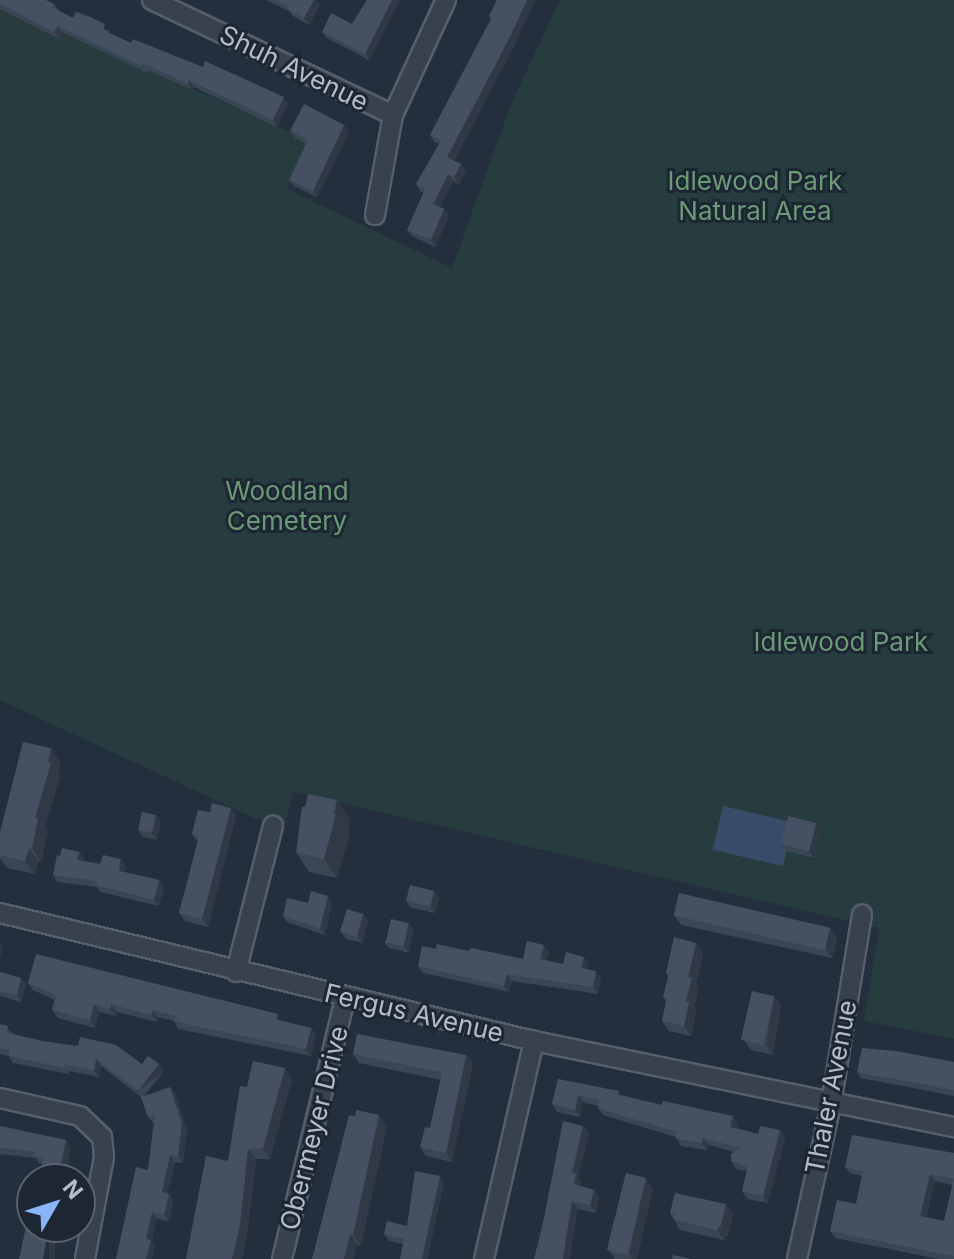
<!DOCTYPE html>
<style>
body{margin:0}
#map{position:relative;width:954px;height:1259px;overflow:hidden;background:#242f3e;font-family:Inter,sans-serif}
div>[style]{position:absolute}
.green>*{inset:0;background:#263c3f}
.water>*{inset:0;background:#394c67;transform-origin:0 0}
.roads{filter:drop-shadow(2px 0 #565f6c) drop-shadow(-2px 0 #565f6c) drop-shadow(0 2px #565f6c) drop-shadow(0 -2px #565f6c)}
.minor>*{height:18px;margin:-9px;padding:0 9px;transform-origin:9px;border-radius:9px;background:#38414e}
.wall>*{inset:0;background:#3b4654}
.shaded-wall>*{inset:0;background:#303945;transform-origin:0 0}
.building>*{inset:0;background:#455162;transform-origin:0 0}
span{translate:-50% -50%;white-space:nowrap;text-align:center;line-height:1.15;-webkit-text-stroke:6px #1d2633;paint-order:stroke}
.street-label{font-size:26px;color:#b4bcc9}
.park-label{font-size:26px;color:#6b9a76}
.north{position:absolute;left:16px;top:1163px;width:80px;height:80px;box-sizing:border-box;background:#1d2633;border:2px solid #59626f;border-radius:50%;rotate:51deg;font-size:22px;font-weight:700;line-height:32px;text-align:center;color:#b4bcc9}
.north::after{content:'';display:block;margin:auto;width:28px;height:36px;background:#8ab4f8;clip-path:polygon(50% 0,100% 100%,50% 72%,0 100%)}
</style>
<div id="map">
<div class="green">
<i style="clip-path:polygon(560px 0,954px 0,954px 1039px,864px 1021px,879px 928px,293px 792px,285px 824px,254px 818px,0 700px,0 4px,316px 143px,287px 189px,452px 268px,512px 102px)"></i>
</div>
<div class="water">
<i style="left:723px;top:806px;width:72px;height:45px;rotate:13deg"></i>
</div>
<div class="roads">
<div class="minor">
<i style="left:152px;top:0;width:267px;rotate:25.5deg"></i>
<i style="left:375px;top:215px;width:102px;rotate:-79.8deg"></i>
<i style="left:393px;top:115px;width:127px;rotate:-65.3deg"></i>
<i style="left:0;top:913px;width:549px;rotate:13.48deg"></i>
<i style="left:534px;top:1041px;width:429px;rotate:11.6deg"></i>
<i style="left:236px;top:972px;width:151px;rotate:-75.8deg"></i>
<i style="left:0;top:1098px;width:82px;rotate:12.7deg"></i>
<i style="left:80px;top:1116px;width:30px;rotate:44deg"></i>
<i style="left:102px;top:1137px;width:20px;rotate:84deg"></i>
<i style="left:104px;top:1157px;width:104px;rotate:100.6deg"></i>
<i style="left:282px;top:1259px;width:268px;rotate:-76.4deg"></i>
<i style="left:484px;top:1259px;width:224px;rotate:-77.1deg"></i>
<i style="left:797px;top:1259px;width:159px;rotate:-77.6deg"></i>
<i style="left:831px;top:1104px;width:192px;rotate:-80.7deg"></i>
</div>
</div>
<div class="wall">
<i style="clip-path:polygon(0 0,54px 4px,59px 11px,73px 18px,110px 31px,109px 33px,131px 43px,288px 104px,277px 127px,194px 87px,192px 90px,148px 70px,147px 73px,62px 32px,59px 39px,0 9px)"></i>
<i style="clip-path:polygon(266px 0,316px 0,320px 5px,309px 25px,293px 16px,289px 11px)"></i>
<i style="clip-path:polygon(367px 0,400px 0,369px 60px,327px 38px,322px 32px,352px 24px)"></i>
<i style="clip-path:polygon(497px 0,535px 0,515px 44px,454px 161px,461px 164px,466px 171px,459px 184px,453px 181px,440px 207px,444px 209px,449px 216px,435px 247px,412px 236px,407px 230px,424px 193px,420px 191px,416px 184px,439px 144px,434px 142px,430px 135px,491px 19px,489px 16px)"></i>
<i style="clip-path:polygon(344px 125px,349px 132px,317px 197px,294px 186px,289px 180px,306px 144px,295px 138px,290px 131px)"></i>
<i style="clip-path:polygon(51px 748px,60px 762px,58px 772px,60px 776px,45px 828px,48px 832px,41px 862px,38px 861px,35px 874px,7px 868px,0 858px,0 832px)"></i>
<i style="clip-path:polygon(156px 815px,161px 822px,157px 840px,143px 837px,138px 830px)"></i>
<i style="clip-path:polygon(236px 816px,208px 927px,185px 921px,179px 913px,198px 842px,192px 834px)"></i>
<i style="clip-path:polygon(350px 819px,348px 830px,350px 833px,337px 878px,309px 872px,296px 852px)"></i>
<i style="clip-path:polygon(821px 829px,814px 858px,786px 851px,781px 844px)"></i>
<i style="clip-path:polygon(79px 852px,84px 858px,83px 861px,100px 864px,126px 866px,125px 872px,159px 880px,164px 886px,159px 906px,100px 892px,97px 887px,57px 882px,53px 875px,60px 856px)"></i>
<i style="clip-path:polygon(434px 891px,439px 898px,435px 913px,411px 908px,406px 901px)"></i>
<i style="clip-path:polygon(332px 902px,325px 935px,287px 922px,283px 916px,308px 903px)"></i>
<i style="clip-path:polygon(363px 914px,368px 921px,362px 943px,346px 939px,341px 932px)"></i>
<i style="clip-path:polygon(674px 915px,837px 937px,832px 958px,681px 925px)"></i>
<i style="clip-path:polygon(409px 923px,413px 929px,409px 953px,389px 948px,384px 942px)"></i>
<i style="clip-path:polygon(696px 943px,703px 953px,696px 984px,699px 988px,694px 1008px,696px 1012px,691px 1036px,669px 1031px,662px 1021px,666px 1001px,663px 997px,668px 977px,666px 973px)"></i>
<i style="clip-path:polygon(436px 949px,468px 951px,523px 959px,549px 951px,546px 961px,563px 964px,589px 963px,587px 969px,601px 978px,598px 994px,512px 981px,509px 992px,423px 973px,418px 966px)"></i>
<i style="clip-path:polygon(0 972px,21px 978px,26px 984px,21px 1002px,0 996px)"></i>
<i style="clip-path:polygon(28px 983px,283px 1021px,311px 1028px,316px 1035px,311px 1056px,178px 1029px,174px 1021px,158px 1017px,157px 1022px,117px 1012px,116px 1016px,99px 1012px,95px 1028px,58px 1018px,52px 1010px,55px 1000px,33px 990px)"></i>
<i style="clip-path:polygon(774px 996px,781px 1006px,773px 1055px,751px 1050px,744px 1040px)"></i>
<i style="clip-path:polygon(0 1024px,13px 1033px,13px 1034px,164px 1071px,144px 1096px,175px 1093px,187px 1130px,183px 1163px,175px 1162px,167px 1194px,173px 1200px,169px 1221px,156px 1219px,152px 1241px,155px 1246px,116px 1259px,148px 1170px,154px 1123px,153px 1123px,148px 1117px,141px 1097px,101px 1066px,99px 1077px,69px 1071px,69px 1074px,13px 1063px,9px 1056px,0 1054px)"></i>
<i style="clip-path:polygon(353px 1054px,466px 1055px,473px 1063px,452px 1162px,426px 1156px,420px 1147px,430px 1128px,441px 1080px,359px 1063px)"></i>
<i style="clip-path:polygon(954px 1062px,954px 1096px,861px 1078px,857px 1072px)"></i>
<i style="clip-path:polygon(285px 1068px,292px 1079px,270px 1159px,256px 1159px,247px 1235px,242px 1259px,186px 1259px,228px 1161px,247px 1087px)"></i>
<i style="clip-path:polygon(558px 1079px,738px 1124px,737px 1128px,758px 1134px,780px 1130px,785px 1138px,768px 1203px,747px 1199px,742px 1191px,747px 1171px,736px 1169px,731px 1161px,734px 1152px,709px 1145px,707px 1150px,681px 1146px,676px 1137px,603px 1115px,598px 1108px,598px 1106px,583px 1102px,580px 1117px,557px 1112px,552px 1104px)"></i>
<i style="clip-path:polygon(355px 1116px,387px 1126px,361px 1245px,357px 1245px,312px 1259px)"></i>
<i style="clip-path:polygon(0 1126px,66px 1140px,71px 1148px,42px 1164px,39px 1163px,36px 1158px,0 1154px)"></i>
<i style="clip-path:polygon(583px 1126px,589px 1134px,578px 1177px,581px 1182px,580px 1186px,599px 1197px,596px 1213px,578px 1209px,534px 1259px)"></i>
<i style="clip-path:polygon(evenodd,954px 1153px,954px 1259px,938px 1259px,835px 1238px,830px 1231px,856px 1204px,862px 1176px,850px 1173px,845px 1167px,954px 1153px,935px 1181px,952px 1185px,944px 1221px,926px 1217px,935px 1181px)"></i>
<i style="clip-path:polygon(444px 1183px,403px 1244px,389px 1241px,384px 1234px,407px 1226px)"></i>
<i style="clip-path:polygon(653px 1188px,637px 1259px,615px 1259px,608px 1250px)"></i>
<i style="clip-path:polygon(670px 1213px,733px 1214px,728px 1235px,724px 1240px,680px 1230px)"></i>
</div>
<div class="shaded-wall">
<i style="clip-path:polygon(314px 0,316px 0,320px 5px,309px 25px,304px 18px)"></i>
<i style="clip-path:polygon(392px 0,400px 0,369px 60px,365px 54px)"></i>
<i style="clip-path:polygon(527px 0,535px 0,515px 44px,452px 164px,447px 157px)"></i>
<i style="clip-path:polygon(58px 26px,62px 32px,59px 39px,54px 32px)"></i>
<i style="clip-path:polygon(189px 80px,194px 87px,192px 90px,188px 84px)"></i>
<i style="clip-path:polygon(284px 97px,288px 104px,277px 127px,273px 120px)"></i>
<i style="clip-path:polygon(344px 125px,349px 132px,317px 197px,313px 191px)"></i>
<i style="clip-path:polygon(461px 164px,466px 171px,459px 184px,454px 177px)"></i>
<i style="clip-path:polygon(448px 174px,453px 181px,438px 211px,433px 204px)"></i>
<i style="clip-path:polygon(444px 209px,449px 216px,435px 247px,431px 240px)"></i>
<i style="clip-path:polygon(51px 748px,60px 762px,58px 772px,60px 776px,45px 828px,48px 832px,41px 862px,32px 848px,35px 818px)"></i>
<i style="clip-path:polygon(337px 800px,350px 819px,348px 830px,350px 833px,337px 878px,324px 859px)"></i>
<i style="clip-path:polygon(231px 808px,236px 816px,208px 927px,202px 919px)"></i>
<i style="clip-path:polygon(156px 815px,161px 822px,157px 840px,152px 833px)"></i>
<i style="clip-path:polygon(816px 823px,821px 829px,814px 858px,809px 851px)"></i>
<i style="clip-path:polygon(29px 848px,38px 861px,35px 874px,25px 861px)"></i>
<i style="clip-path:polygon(79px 852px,84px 858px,82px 866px,77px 860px)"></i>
<i style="clip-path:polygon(121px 859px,126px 866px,123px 877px,119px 871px)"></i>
<i style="clip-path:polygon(159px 880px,164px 886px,159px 906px,154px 900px)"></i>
<i style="clip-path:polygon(434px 891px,439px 898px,435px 913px,430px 907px)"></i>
<i style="clip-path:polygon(328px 896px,332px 902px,325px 935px,320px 928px)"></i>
<i style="clip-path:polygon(363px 914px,368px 921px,362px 943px,358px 936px)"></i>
<i style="clip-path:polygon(409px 923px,413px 929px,409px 953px,404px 946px)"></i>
<i style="clip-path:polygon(830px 927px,837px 937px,832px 958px,825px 948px)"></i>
<i style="clip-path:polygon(0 942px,3px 947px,0 959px)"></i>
<i style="clip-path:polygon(696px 943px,703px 953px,696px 984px,699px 988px,694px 1008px,696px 1012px,691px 1036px,684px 1026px,688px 977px)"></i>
<i style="clip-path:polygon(544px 945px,549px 951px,545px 966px,540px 959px)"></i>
<i style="clip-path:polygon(584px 957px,589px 963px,586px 974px,581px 968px)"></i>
<i style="clip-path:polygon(596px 971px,601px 978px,598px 994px,593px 987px)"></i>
<i style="clip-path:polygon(507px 974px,512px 981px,509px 992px,504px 986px)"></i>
<i style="clip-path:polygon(21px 978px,26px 984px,21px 1002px,17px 995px)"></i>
<i style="clip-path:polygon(774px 996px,781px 1006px,773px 1055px,766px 1045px)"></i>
<i style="clip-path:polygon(94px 1004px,99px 1012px,95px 1028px,90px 1020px)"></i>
<i style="clip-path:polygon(111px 1004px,117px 1012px,116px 1016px,110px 1009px)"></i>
<i style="clip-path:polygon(153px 1010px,158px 1017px,157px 1022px,151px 1015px)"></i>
<i style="clip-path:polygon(311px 1028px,316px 1035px,311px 1056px,306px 1049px)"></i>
<i style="clip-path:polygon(466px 1055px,473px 1063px,452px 1162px,446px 1153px)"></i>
<i style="clip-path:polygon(96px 1059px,101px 1066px,99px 1077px,94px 1071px)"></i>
<i style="left:159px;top:1064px;width:9px;height:34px;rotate:54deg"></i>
<i style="clip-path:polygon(285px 1068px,292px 1079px,270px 1159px,263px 1148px)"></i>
<i style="clip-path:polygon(170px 1087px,175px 1093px,187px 1130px,183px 1163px,178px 1156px)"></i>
<i style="clip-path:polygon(578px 1095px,583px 1102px,580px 1117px,575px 1110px)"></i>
<i style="clip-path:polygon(379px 1115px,387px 1126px,361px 1245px,353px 1235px)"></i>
<i style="clip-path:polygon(733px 1116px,738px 1124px,736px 1134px,730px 1127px)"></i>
<i style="clip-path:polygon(583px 1126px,589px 1134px,578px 1177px,581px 1182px,579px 1192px,574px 1184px,572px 1173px)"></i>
<i style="clip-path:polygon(780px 1130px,785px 1138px,768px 1203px,763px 1196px)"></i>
<i style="clip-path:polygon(703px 1138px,709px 1145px,707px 1150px,702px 1143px)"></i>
<i style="clip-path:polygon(66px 1140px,71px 1148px,65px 1179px,58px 1179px)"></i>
<i style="clip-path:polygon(248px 1149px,256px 1159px,247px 1235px,242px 1259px,232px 1259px)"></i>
<i style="clip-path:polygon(170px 1155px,175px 1162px,166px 1199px,162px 1192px)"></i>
<i style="clip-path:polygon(930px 1174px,935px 1181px,925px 1222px,920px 1216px)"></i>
<i style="clip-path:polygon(440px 1176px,444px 1183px,428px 1259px,422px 1259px)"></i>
<i style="clip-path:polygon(646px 1178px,653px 1188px,637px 1259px,632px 1259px,629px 1254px)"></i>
<i style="clip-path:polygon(594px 1190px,599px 1197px,596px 1213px,590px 1205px)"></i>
<i style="clip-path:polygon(169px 1194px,173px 1200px,169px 1221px,164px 1215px)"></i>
<i style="clip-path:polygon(572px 1201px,578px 1209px,570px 1259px,563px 1259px)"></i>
<i style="clip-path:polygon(726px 1204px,733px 1214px,728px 1235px,724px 1240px,717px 1230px)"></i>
<i style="clip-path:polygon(152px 1212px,156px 1219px,152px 1241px,155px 1246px,152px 1259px,146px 1259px,146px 1239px)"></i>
<i style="left:49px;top:1227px;width:6px;height:33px"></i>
<i style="clip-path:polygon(350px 1234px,357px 1245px,354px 1259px,344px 1259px)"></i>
</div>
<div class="building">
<i style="clip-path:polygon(0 0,46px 0,54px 4px,53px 8px,73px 18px,76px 12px,88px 16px,105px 24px,103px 30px,131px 43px,133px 39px,203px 67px,205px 61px,284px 97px,273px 120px,189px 80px,188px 84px,143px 63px,142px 66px,58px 26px,54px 32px,0 4px)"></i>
<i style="clip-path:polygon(276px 0,314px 0,304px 18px,288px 10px,290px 7px)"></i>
<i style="clip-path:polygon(367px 0,392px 0,365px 54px,322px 32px,331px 13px,352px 24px)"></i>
<i style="clip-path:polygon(497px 0,527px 0,510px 37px,447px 157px,461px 164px,454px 177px,448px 174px,433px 204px,444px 209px,431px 240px,407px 230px,425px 189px,416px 184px,441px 141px,430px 135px,492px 17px,489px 16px)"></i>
<i style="clip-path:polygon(304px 104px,344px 125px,313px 191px,289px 180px,308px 140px,290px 131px)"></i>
<i style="clip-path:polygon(23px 742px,51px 748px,48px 762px,51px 763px,35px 818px,38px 818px,32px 848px,29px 848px,25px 861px,0 855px,0 832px)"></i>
<i style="clip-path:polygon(308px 794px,337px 800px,334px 814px,336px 814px,324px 859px,296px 852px,302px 807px,305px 807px)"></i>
<i style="clip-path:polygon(212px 803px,231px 808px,202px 919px,179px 913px,199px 836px,192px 834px,198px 810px,210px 812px)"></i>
<i style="left:142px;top:812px;width:14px;height:18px;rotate:12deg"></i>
<i style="left:788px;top:816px;width:29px;height:29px;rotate:14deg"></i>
<i style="clip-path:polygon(62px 848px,79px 852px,77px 860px,100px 864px,103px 855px,121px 859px,119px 871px,159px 880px,154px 900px,96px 885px,97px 881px,53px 875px,57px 855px,60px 856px)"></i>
<i style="left:410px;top:885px;width:25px;height:16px;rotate:14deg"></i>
<i style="clip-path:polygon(311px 891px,328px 896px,320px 928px,283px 916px,287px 898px,308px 903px)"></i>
<i style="left:679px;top:893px;width:155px;height:23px;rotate:13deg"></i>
<i style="left:347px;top:909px;width:17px;height:24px;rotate:17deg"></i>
<i style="left:391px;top:919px;width:18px;height:24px;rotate:13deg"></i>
<i style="clip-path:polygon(674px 937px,696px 943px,688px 977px,692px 978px,686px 1001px,689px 1002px,684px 1026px,662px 1021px,667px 998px,663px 997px,669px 974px,666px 973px)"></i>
<i style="clip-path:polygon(527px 941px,544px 945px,540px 959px,563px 964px,566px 952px,584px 957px,581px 968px,596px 971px,593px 987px,507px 974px,504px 986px,418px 966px,422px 946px,436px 949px,437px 944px,468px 951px,472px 948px,523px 959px)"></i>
<i style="clip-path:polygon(36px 954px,278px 1014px,277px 1020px,311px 1028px,306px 1049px,173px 1021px,177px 1016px,153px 1010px,151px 1015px,111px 1004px,110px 1009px,94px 1004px,90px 1020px,52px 1010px,56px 995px,28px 983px)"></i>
<i style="clip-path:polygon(0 972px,21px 978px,17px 995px,0 991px)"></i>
<i style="left:752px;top:991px;width:23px;height:50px;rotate:13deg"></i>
<i style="clip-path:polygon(0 1024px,8px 1026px,7px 1033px,43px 1041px,78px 1046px,80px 1037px,116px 1045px,142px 1064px,148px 1056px,159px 1064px,138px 1091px,96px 1059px,94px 1071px,65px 1064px,64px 1068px,9px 1056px,10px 1050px,0 1048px)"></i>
<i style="clip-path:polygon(357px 1034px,466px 1055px,446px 1153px,420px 1147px,425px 1127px,430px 1128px,442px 1072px,353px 1054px)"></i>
<i style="clip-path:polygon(862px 1048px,896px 1051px,954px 1062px,954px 1090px,857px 1072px)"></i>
<i style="clip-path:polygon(253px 1061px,285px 1068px,263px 1148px,248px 1149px,240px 1225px,232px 1259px,186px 1259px,206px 1156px,228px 1161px,240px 1086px,247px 1087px)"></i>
<i style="clip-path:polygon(558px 1079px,619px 1091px,618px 1095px,662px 1105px,663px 1101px,733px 1116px,730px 1127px,758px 1134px,760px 1126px,780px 1130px,763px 1196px,742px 1191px,748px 1166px,731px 1161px,731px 1154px,741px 1148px,703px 1138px,702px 1143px,675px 1138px,677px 1132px,598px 1108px,599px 1100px,578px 1095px,575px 1110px,552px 1104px)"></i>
<i style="clip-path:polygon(170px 1087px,182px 1123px,178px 1156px,170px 1155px,162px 1192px,169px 1194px,164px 1215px,152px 1212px,146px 1239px,151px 1240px,146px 1259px,116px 1259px,136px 1167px,148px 1170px,155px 1114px,148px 1117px,141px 1097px)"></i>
<i style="clip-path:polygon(356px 1110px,379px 1115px,353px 1235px,350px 1234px,344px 1259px,312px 1259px,349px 1115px,355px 1116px)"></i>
<i style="clip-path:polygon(563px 1121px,583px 1126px,572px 1173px,576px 1174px,574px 1184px,594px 1190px,590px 1205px,572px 1201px,563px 1259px,534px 1259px,544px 1218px)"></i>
<i style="clip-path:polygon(0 1126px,66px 1140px,58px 1179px,39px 1179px,43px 1158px,34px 1156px,35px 1152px,0 1147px)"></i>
<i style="clip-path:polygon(evenodd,852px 1135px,954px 1153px,954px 1256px,830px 1231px,837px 1200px,856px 1204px,863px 1171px,845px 1167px,852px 1135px,930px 1174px,954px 1179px,944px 1221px,920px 1216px,930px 1174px)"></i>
<i style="clip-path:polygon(415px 1171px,440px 1176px,422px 1259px,400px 1259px,404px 1239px,384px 1234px,387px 1221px,407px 1226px)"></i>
<i style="left:626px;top:1173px;width:21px;height:79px;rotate:14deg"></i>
<i style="clip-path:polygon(675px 1193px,726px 1204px,721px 1225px,717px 1230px,673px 1219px,674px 1214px,670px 1213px)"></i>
<i style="clip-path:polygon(26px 1200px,32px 1201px,32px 1227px,49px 1227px,43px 1259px,19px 1259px,27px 1222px,22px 1221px)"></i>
<i style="clip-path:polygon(673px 1255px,691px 1259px,672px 1259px)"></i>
</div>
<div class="street-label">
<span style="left:294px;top:68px;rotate:26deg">Shuh Avenue</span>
<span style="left:414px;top:1013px;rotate:13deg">Fergus Avenue</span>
<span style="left:831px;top:1087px;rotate:-79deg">Thaler Avenue</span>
<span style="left:314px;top:1128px;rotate:-76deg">Obermeyer Drive</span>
</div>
<div class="park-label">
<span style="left:755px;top:196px">Idlewood Park<br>Natural Area</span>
<span style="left:287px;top:506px">Woodland<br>Cemetery</span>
<span style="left:841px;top:642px">Idlewood Park</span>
</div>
<div class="north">N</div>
</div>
